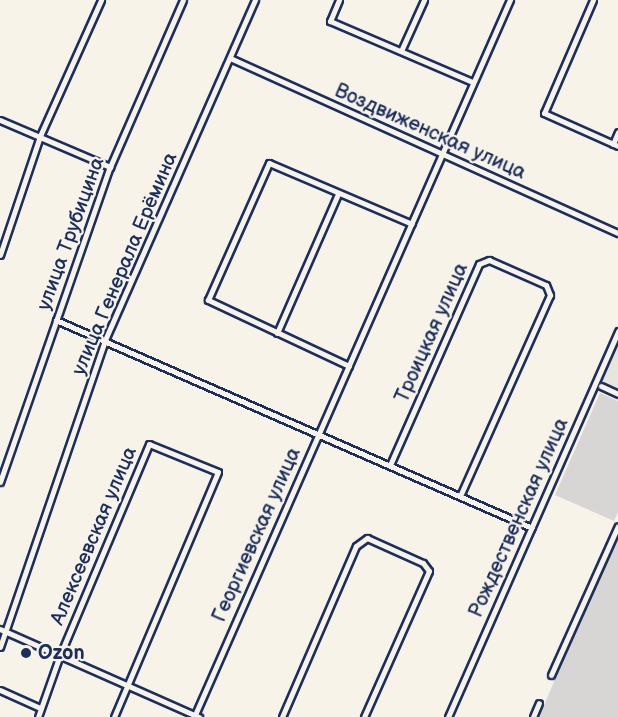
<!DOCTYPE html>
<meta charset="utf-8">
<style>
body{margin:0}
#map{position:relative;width:618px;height:717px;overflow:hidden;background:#f7f3e8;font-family:"Balsamiq Sans",sans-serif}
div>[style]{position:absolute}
.built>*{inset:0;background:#e6e5de}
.green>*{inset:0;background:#d7d6d4}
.roads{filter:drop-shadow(2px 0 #1b2f5e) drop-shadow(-2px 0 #1b2f5e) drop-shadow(0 2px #1b2f5e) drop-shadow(0 -2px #1b2f5e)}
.minor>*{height:5px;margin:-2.5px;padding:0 2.5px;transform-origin:2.5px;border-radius:2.5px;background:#f7f3e8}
.dots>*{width:16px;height:16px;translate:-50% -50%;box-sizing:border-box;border:3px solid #f7f3e8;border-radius:50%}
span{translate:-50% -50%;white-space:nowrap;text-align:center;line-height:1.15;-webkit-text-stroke:4.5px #f7f3e8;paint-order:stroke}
.street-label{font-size:20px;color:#1b2f5e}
.poi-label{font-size:20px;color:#1b2f5e;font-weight:700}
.left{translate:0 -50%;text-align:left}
</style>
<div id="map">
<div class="built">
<i style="clip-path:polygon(618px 341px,618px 390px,600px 383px)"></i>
</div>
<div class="green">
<i style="clip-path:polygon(600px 393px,618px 401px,618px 512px,614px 521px,555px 495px)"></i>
<i style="clip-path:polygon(618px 541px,618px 717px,539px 717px,613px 543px)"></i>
</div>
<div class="roads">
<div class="minor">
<i style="left:339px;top:0;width:23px;rotate:113deg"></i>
<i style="left:330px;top:21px;width:155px;rotate:23.2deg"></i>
<i style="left:593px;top:0;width:123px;rotate:113.4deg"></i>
<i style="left:544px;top:113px;width:81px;rotate:24deg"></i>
<i style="left:401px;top:51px;width:56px;rotate:-65.7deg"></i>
<i style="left:230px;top:58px;width:426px;rotate:24.3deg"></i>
<i style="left:0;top:120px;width:120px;rotate:23.1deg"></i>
<i style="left:613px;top:144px;width:13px;rotate:-67deg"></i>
<i style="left:0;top:255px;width:126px;rotate:-71.4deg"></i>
<i style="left:40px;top:136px;width:149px;rotate:-65.8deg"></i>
<i style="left:56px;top:320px;width:519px;rotate:23.6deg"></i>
<i style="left:277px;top:333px;width:152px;rotate:-66.3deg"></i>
<i style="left:349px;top:366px;width:156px;rotate:-154.9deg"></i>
<i style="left:208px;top:300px;width:150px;rotate:-66deg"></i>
<i style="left:269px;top:163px;width:155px;rotate:23.1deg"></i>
<i style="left:601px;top:386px;width:19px;rotate:25deg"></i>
<i style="left:390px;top:465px;width:220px;rotate:-66.1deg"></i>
<i style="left:479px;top:264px;width:11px;rotate:-22deg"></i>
<i style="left:489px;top:260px;width:62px;rotate:23.7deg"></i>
<i style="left:546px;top:285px;width:11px;rotate:68deg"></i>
<i style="left:550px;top:295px;width:220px;rotate:114.1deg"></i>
<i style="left:0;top:482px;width:334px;rotate:-70.8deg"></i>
<i style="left:110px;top:167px;width:182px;rotate:-66.4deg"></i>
<i style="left:0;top:629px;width:218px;rotate:23.9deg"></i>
<i style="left:0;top:647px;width:324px;rotate:-71.1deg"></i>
<i style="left:105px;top:340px;width:372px;rotate:-66.2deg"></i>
<i style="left:551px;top:675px;width:163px;rotate:-65.8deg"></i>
<i style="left:0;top:690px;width:44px;rotate:24.2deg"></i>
<i style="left:38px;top:717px;width:66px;rotate:-70.5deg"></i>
<i style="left:60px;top:655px;width:229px;rotate:-67.1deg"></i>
<i style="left:149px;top:444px;width:74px;rotate:22.1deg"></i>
<i style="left:218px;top:472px;width:266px;rotate:113deg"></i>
<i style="left:194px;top:717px;width:784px;rotate:-66.22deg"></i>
<i style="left:282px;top:717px;width:186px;rotate:-66.6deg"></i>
<i style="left:356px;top:546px;width:14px;rotate:-36deg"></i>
<i style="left:367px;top:538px;width:61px;rotate:24.1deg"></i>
<i style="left:423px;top:563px;width:10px;rotate:53deg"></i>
<i style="left:429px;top:571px;width:160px;rotate:114deg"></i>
<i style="left:448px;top:717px;width:422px;rotate:-66.2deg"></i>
<i style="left:533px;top:717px;width:15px;rotate:-67deg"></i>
</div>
</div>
<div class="dots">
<i style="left:26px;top:653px;background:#1b2f5e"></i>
</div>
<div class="street-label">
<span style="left:430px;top:132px;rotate:24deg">Воздвиженская улица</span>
<span style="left:71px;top:234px;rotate:-70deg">улица Трубицина</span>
<span style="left:125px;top:264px;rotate:-67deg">улица Генерала Ерёмина</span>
<span style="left:432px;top:333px;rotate:-66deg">Троицкая улица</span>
<span style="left:519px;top:518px;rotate:-66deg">Рождественская улица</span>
<span style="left:257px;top:535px;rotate:-66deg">Георгиевская улица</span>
<span style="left:94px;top:536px;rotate:-67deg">Алексеевская улица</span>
</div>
<div class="poi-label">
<span class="left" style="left:38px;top:653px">Ozon</span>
</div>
</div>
